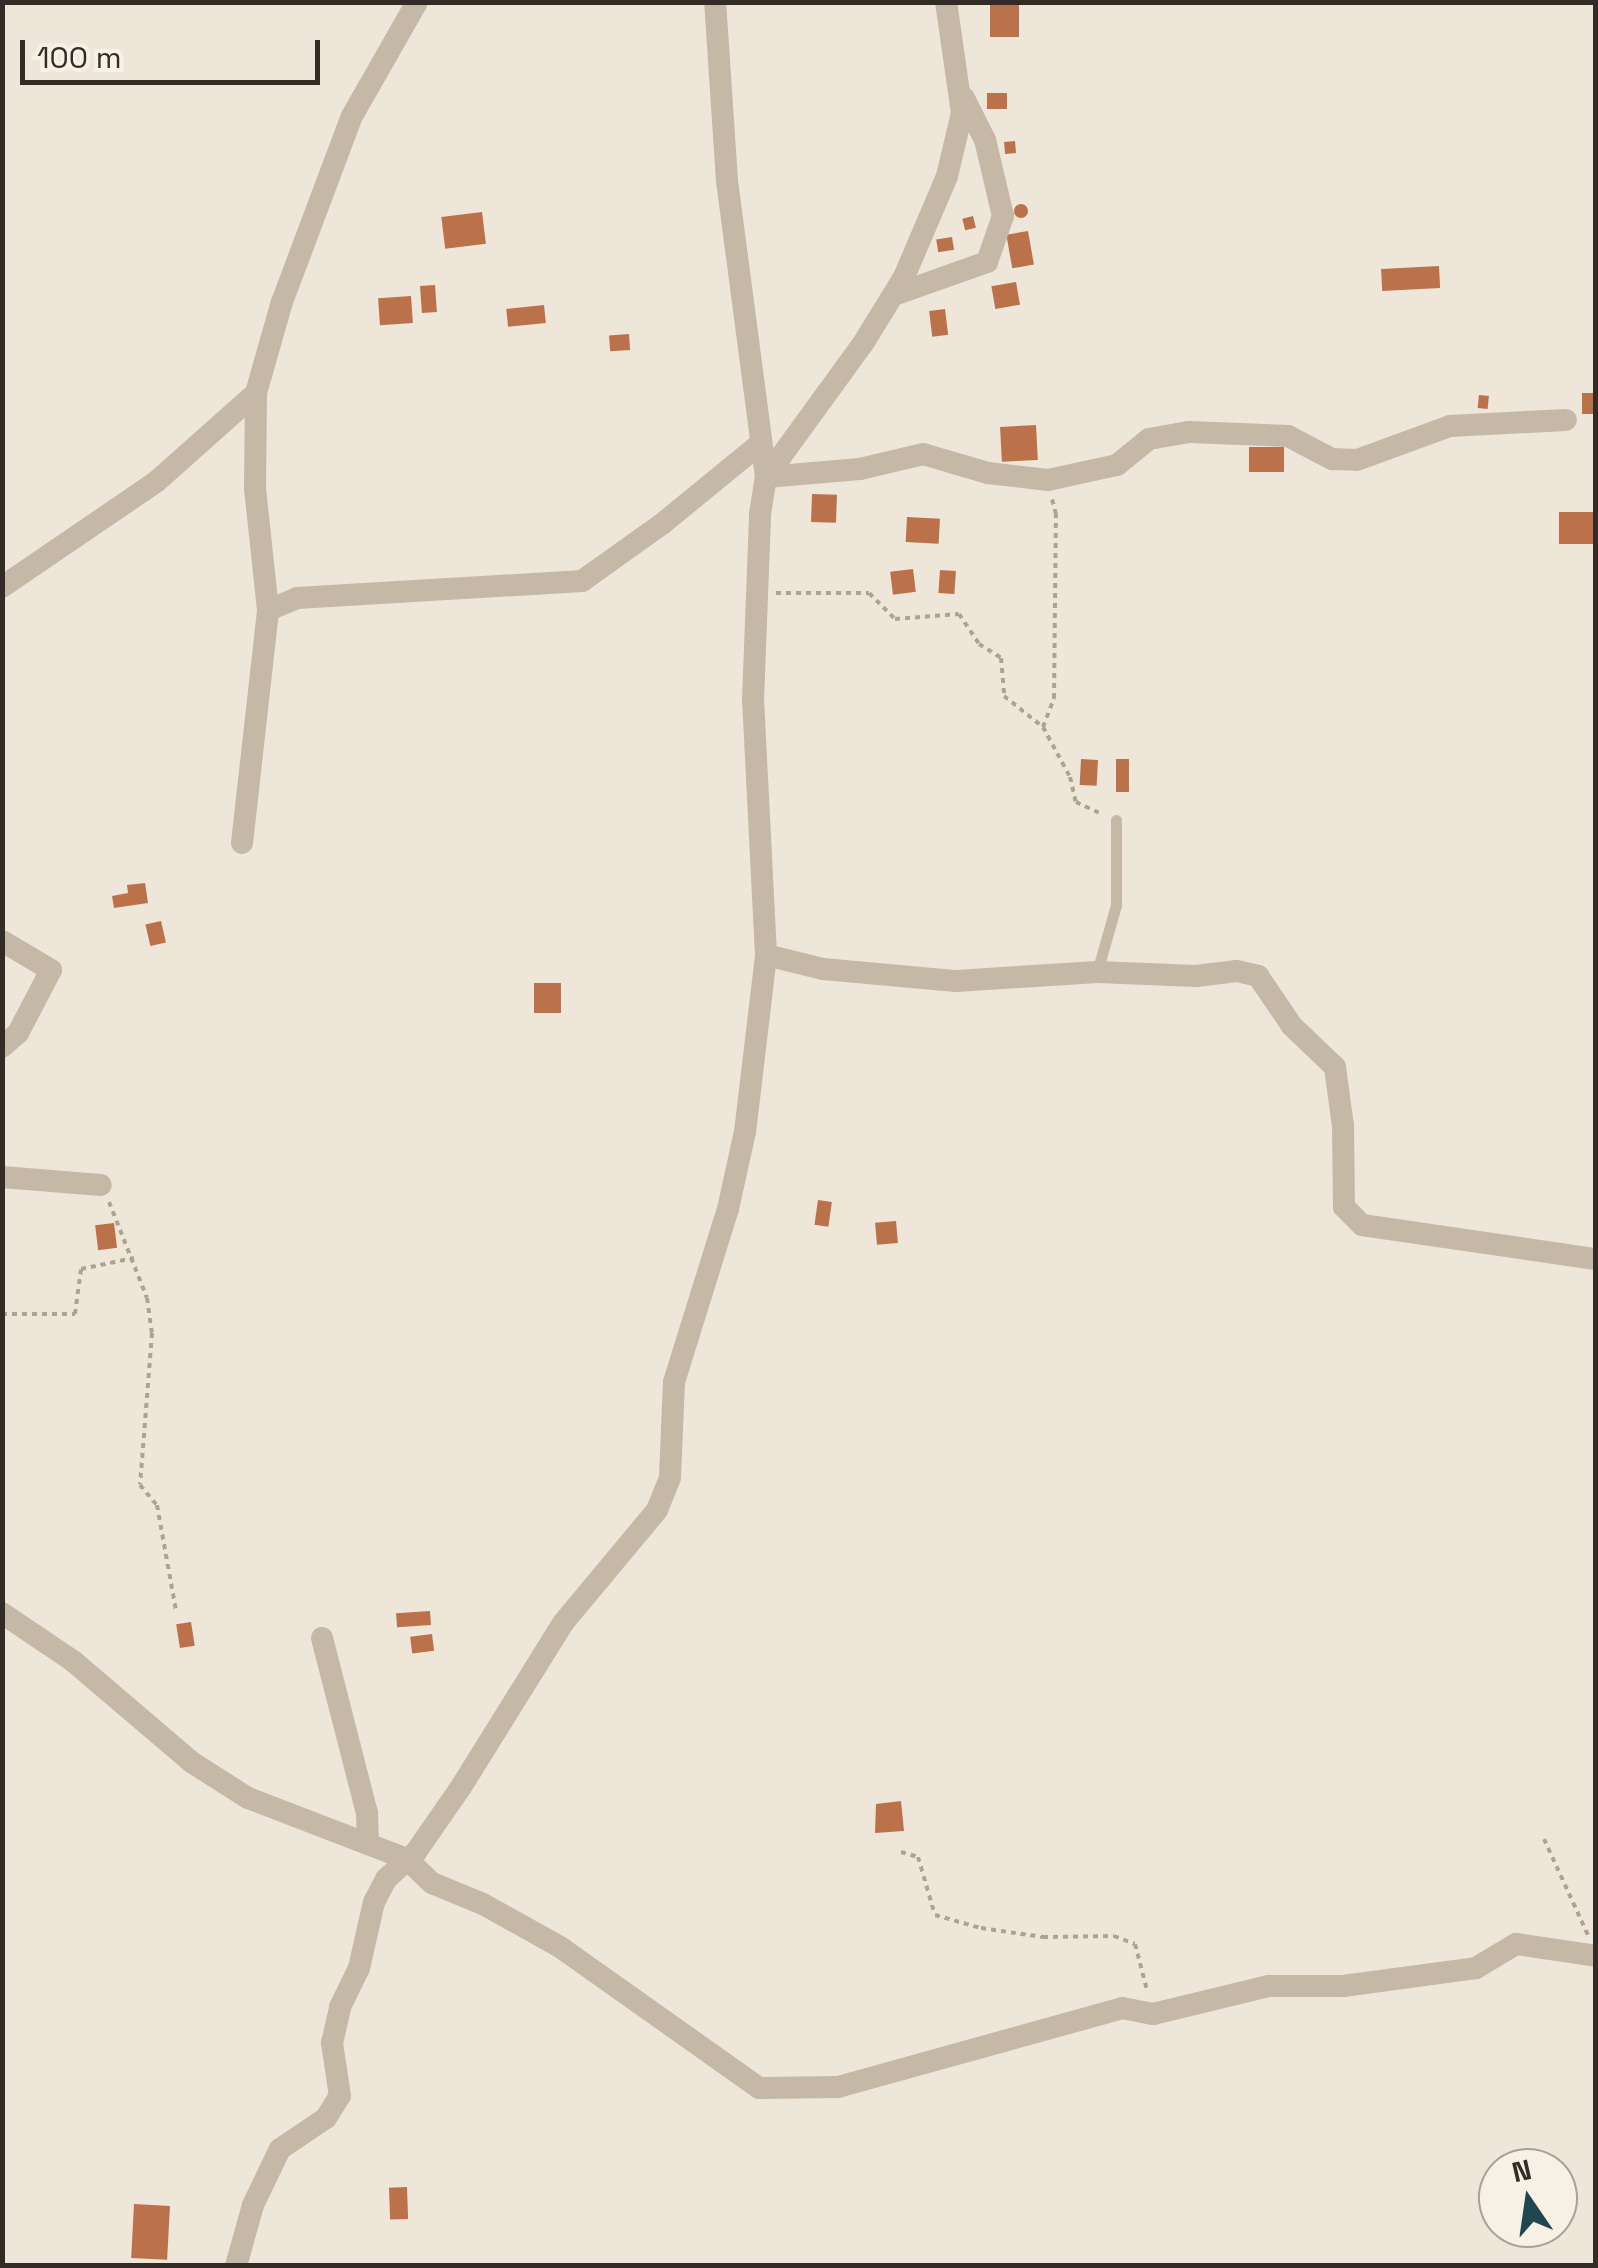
<!DOCTYPE html>
<style>
body{margin:0}
#map{position:relative;width:1598px;height:2268px;overflow:hidden;background:#eee6d9;font-family:"Space Grotesk",sans-serif}
div>[style]{position:absolute}
.building>*{inset:0;background:#bb724a;transform-origin:0 0}
.round{border-radius:50%}
.path>*{height:4px;margin-top:-2px;transform-origin:0;background:repeating-linear-gradient(90deg,#b1a290 0 5px,transparent 0 10px)}
.service>*{height:11px;margin:-5.5px;padding:0 5.5px;transform-origin:5.5px;border-radius:5.5px;background:#c5b8a6}
.minor>*{height:22px;margin:-11px;padding:0 11px;transform-origin:11px;border-radius:11px;background:#c5b8a6}
span{translate:-50% -50%;white-space:nowrap;text-align:center;line-height:1.15;-webkit-text-stroke:8px #f7f0e4;paint-order:stroke}
.frame{position:absolute;inset:0;border:5px solid #322b26;pointer-events:none}
.north{position:absolute;left:1478px;top:2148px;width:100px;height:100px;box-sizing:border-box;background:#f7f0e4;border:2px solid #a8a198;border-radius:50%;rotate:347deg;font-size:28px;font-weight:700;line-height:40px;text-align:center;color:#322b26}
.north::after{content:'';display:block;margin:auto;width:35px;height:45px;background:#20474f;clip-path:polygon(50% 0,100% 100%,50% 72%,0 100%)}
.scale{position:absolute;left:20px;top:40px;width:300px;height:45px;box-sizing:border-box;border:5px solid #322b26;border-top:0;padding-left:12px;font-size:30px;line-height:35px;white-space:nowrap;color:#322b26;-webkit-text-stroke:8px #f7f0e4;paint-order:stroke}
</style>
<div id="map">
<div class="building">
<i style="left:990px;top:2px;width:29px;height:35px"></i>
<i style="left:987px;top:93px;width:20px;height:16px"></i>
<i style="left:1015px;top:141px;width:12px;height:11px;rotate:85deg"></i>
<i class="round" style="left:1014px;top:204px;width:14px;height:14px"></i>
<i style="left:482px;top:212px;width:32px;height:41px;rotate:83deg"></i>
<i style="left:973px;top:216px;width:12px;height:11px;rotate:76deg"></i>
<i style="left:1028px;top:231px;width:34px;height:22px;rotate:80deg"></i>
<i style="left:952px;top:237px;width:13px;height:16px;rotate:81deg"></i>
<i style="left:1439px;top:266px;width:22px;height:58px;rotate:87deg"></i>
<i style="left:1016px;top:282px;width:23px;height:25px;rotate:80deg"></i>
<i style="left:435px;top:285px;width:27px;height:15px;rotate:86deg"></i>
<i style="left:411px;top:296px;width:27px;height:33px;rotate:86deg"></i>
<i style="left:544px;top:305px;width:18px;height:38px;rotate:84deg"></i>
<i style="left:945px;top:309px;width:26px;height:16px;rotate:83deg"></i>
<i style="left:629px;top:334px;width:16px;height:20px;rotate:86deg"></i>
<i style="left:1582px;top:393px;width:14px;height:21px"></i>
<i style="left:1479px;top:395px;width:10px;height:13px;rotate:6deg"></i>
<i style="left:1036px;top:425px;width:35px;height:36px;rotate:87deg"></i>
<i style="left:1249px;top:447px;width:35px;height:25px"></i>
<i style="left:812px;top:494px;width:25px;height:28px;rotate:2deg"></i>
<i style="left:1559px;top:512px;width:37px;height:32px"></i>
<i style="left:907px;top:517px;width:33px;height:25px;rotate:3deg"></i>
<i style="left:913px;top:569px;width:23px;height:23px;rotate:83deg"></i>
<i style="left:940px;top:570px;width:16px;height:23px;rotate:4deg"></i>
<i style="left:1081px;top:759px;width:17px;height:26px;rotate:3deg"></i>
<i style="left:1116px;top:759px;width:13px;height:33px"></i>
<i style="clip-path:polygon(145px 883px,148px 903px,114px 908px,112px 896px,128px 893px,127px 885px)"></i>
<i style="left:161px;top:921px;width:22px;height:16px;rotate:77deg"></i>
<i style="left:534px;top:983px;width:27px;height:30px"></i>
<i style="left:818px;top:1200px;width:14px;height:25px;rotate:8deg"></i>
<i style="left:896px;top:1221px;width:22px;height:21px;rotate:85deg"></i>
<i style="left:114px;top:1223px;width:25px;height:19px;rotate:83deg"></i>
<i style="left:430px;top:1611px;width:14px;height:34px;rotate:86deg"></i>
<i style="left:191px;top:1622px;width:24px;height:15px;rotate:81deg"></i>
<i style="left:432px;top:1634px;width:17px;height:22px;rotate:83deg"></i>
<i style="clip-path:polygon(901px 1801px,904px 1831px,875px 1833px,876px 1804px)"></i>
<i style="left:407px;top:2187px;width:32px;height:18px;rotate:88deg"></i>
<i style="left:134px;top:2204px;width:36px;height:54px;rotate:3deg"></i>
</div>
<div class="path">
<i style="left:776px;top:593px;width:93px"></i>
<i style="left:869px;top:593px;width:37px;rotate:45deg"></i>
<i style="left:895px;top:619px;width:64px;rotate:-4.5deg"></i>
<i style="left:959px;top:614px;width:36px;rotate:56deg"></i>
<i style="left:979px;top:644px;width:26px;rotate:32deg"></i>
<i style="left:1001px;top:658px;width:38px;rotate:85deg"></i>
<i style="left:1004px;top:696px;width:50px;rotate:38.5deg"></i>
<i style="left:1043px;top:727px;width:57px;rotate:61.6deg"></i>
<i style="left:1070px;top:777px;width:26px;rotate:77deg"></i>
<i style="left:1076px;top:802px;width:29px;rotate:25deg"></i>
<i style="left:1043px;top:727px;width:31px;rotate:-69deg"></i>
<i style="left:1054px;top:698px;width:184px;rotate:-89.4deg"></i>
<i style="left:1056px;top:514px;width:16px;rotate:-105deg"></i>
<i style="left:109px;top:1202px;width:103px;rotate:68.4deg"></i>
<i style="left:147px;top:1298px;width:35px;rotate:82deg"></i>
<i style="left:152px;top:1333px;width:152px;rotate:94.5deg"></i>
<i style="left:140px;top:1485px;width:26px;rotate:50deg"></i>
<i style="left:157px;top:1505px;width:108px;rotate:79.8deg"></i>
<i style="left:2px;top:1314px;width:73px"></i>
<i style="left:75px;top:1314px;width:45px;rotate:-82.4deg"></i>
<i style="left:81px;top:1269px;width:54px;rotate:-11.7deg"></i>
<i style="left:1544px;top:1839px;width:106px;rotate:65.4deg"></i>
<i style="left:901px;top:1852px;width:18px;rotate:16deg"></i>
<i style="left:918px;top:1857px;width:60px;rotate:73.7deg"></i>
<i style="left:935px;top:1915px;width:48px;rotate:15.8deg"></i>
<i style="left:981px;top:1928px;width:63px;rotate:8.3deg"></i>
<i style="left:1043px;top:1937px;width:71px;rotate:-0.8deg"></i>
<i style="left:1114px;top:1936px;width:22px;rotate:21deg"></i>
<i style="left:1135px;top:1944px;width:48px;rotate:75.4deg"></i>
</div>
<div class="service">
<i style="left:1097px;top:972px;width:70px;rotate:-74.2deg"></i>
<i style="left:1116px;top:905px;width:85px;rotate:-90deg"></i>
</div>
<div class="minor">
<i style="left:894px;top:295px;width:99px;rotate:-19.5deg"></i>
<i style="left:987px;top:262px;width:49px;rotate:-70.8deg"></i>
<i style="left:1003px;top:216px;width:78px;rotate:-103.3deg"></i>
<i style="left:985px;top:140px;width:47px;rotate:-116.6deg"></i>
<i style="left:766px;top:477px;width:94px;rotate:-4.9deg"></i>
<i style="left:860px;top:469px;width:65px;rotate:-13.4deg"></i>
<i style="left:923px;top:454px;width:68px;rotate:16.3deg"></i>
<i style="left:988px;top:473px;width:60px;rotate:6.7deg"></i>
<i style="left:1048px;top:480px;width:71px;rotate:-12.3deg"></i>
<i style="left:1117px;top:465px;width:41px;rotate:-39.1deg"></i>
<i style="left:1149px;top:439px;width:41px;rotate:-9.9deg"></i>
<i style="left:1189px;top:432px;width:99px;rotate:2.3deg"></i>
<i style="left:1288px;top:436px;width:50px;rotate:27.6deg"></i>
<i style="left:1332px;top:459px;width:25px;rotate:2deg"></i>
<i style="left:1357px;top:460px;width:99px;rotate:-20.1deg"></i>
<i style="left:1450px;top:426px;width:116px;rotate:-3deg"></i>
<i style="left:766px;top:477px;width:167px;rotate:-54deg"></i>
<i style="left:864px;top:342px;width:76px;rotate:-58.4deg"></i>
<i style="left:904px;top:277px;width:110px;rotate:-66.9deg"></i>
<i style="left:947px;top:176px;width:65px;rotate:-76.6deg"></i>
<i style="left:962px;top:113px;width:112px;rotate:-98.2deg"></i>
<i style="left:2px;top:587px;width:186px;rotate:-34.3deg"></i>
<i style="left:156px;top:482px;width:134px;rotate:-41.7deg"></i>
<i style="left:268px;top:610px;width:122px;rotate:-96.1deg"></i>
<i style="left:255px;top:489px;width:96px;rotate:-89.4deg"></i>
<i style="left:256px;top:393px;width:95px;rotate:-74.1deg"></i>
<i style="left:282px;top:302px;width:199px;rotate:-69.4deg"></i>
<i style="left:352px;top:116px;width:131px;rotate:-60.3deg"></i>
<i style="left:242px;top:843px;width:234px;rotate:-83.6deg"></i>
<i style="left:268px;top:610px;width:31px;rotate:-22deg"></i>
<i style="left:297px;top:598px;width:286px;rotate:-3.4deg"></i>
<i style="left:582px;top:581px;width:98px;rotate:-35.5deg"></i>
<i style="left:662px;top:524px;width:128px;rotate:-39.3deg"></i>
<i style="left:2px;top:941px;width:57px;rotate:30.6deg"></i>
<i style="left:51px;top:970px;width:71px;rotate:117.6deg"></i>
<i style="left:18px;top:1033px;width:21px;rotate:139deg"></i>
<i style="left:766px;top:955px;width:59px;rotate:13.8deg"></i>
<i style="left:823px;top:969px;width:134px;rotate:5.2deg"></i>
<i style="left:956px;top:981px;width:141px;rotate:-3.7deg"></i>
<i style="left:1097px;top:972px;width:99px;rotate:2.3deg"></i>
<i style="left:1196px;top:976px;width:41px;rotate:-7deg"></i>
<i style="left:1237px;top:971px;width:22px;rotate:13deg"></i>
<i style="left:1258px;top:976px;width:60px;rotate:55.8deg"></i>
<i style="left:1292px;top:1026px;width:59px;rotate:43.6deg"></i>
<i style="left:1335px;top:1067px;width:60px;rotate:82.3deg"></i>
<i style="left:1343px;top:1126px;width:81px;rotate:89.3deg"></i>
<i style="left:1344px;top:1207px;width:25px;rotate:45deg"></i>
<i style="left:1362px;top:1225px;width:236px;rotate:8.3deg"></i>
<i style="left:2px;top:1177px;width:99px;rotate:4.6deg"></i>
<i style="left:2px;top:1613px;width:86px;rotate:34.1deg"></i>
<i style="left:73px;top:1661px;width:157px;rotate:40.4deg"></i>
<i style="left:193px;top:1763px;width:65px;rotate:32.5deg"></i>
<i style="left:248px;top:1798px;width:170px;rotate:21deg"></i>
<i style="left:407px;top:1859px;width:35px;rotate:44deg"></i>
<i style="left:432px;top:1883px;width:55px;rotate:22.4deg"></i>
<i style="left:483px;top:1904px;width:88px;rotate:29.2deg"></i>
<i style="left:560px;top:1947px;width:244px;rotate:35.3deg"></i>
<i style="left:759px;top:2088px;width:79px;rotate:-0.7deg"></i>
<i style="left:838px;top:2087px;width:295px;rotate:-15.5deg"></i>
<i style="left:1122px;top:2008px;width:32px;rotate:11deg"></i>
<i style="left:1153px;top:2014px;width:119px;rotate:-13.6deg"></i>
<i style="left:1269px;top:1986px;width:74px"></i>
<i style="left:1343px;top:1986px;width:134px;rotate:-7.7deg"></i>
<i style="left:1476px;top:1968px;width:47px;rotate:-31deg"></i>
<i style="left:1516px;top:1944px;width:81px;rotate:8.5deg"></i>
<i style="left:322px;top:1638px;width:181px;rotate:75.6deg"></i>
<i style="left:367px;top:1813px;width:29px;rotate:88deg"></i>
<i style="left:236px;top:2266px;width:63px;rotate:-74.4deg"></i>
<i style="left:253px;top:2205px;width:62px;rotate:-64.3deg"></i>
<i style="left:280px;top:2149px;width:55px;rotate:-34deg"></i>
<i style="left:326px;top:2118px;width:26px;rotate:-58deg"></i>
<i style="left:340px;top:2096px;width:54px;rotate:-98.6deg"></i>
<i style="left:332px;top:2043px;width:37px;rotate:-77deg"></i>
<i style="left:340px;top:2007px;width:43px;rotate:-64deg"></i>
<i style="left:359px;top:1968px;width:68px;rotate:-77.2deg"></i>
<i style="left:374px;top:1902px;width:26px;rotate:-62deg"></i>
<i style="left:386px;top:1879px;width:40px;rotate:-42deg"></i>
<i style="left:416px;top:1852px;width:79px;rotate:-55.3deg"></i>
<i style="left:461px;top:1787px;width:193px;rotate:-58.1deg"></i>
<i style="left:563px;top:1623px;width:147px;rotate:-50.2deg"></i>
<i style="left:657px;top:1510px;width:35px;rotate:-68deg"></i>
<i style="left:670px;top:1477px;width:95px;rotate:-87.6deg"></i>
<i style="left:674px;top:1382px;width:181px;rotate:-72.7deg"></i>
<i style="left:728px;top:1209px;width:79px;rotate:-77.6deg"></i>
<i style="left:745px;top:1132px;width:178px;rotate:-83.2deg"></i>
<i style="left:766px;top:955px;width:255px;rotate:-92.9deg"></i>
<i style="left:753px;top:700px;width:186px;rotate:-87.8deg"></i>
<i style="left:760px;top:514px;width:37px;rotate:-81deg"></i>
<i style="left:766px;top:477px;width:299px;rotate:-97.5deg"></i>
<i style="left:727px;top:181px;width:179px;rotate:-93.8deg"></i>
</div>
<div class="frame"></div>
<div class="north">N</div>
<div class="scale">100 m</div>
</div>
